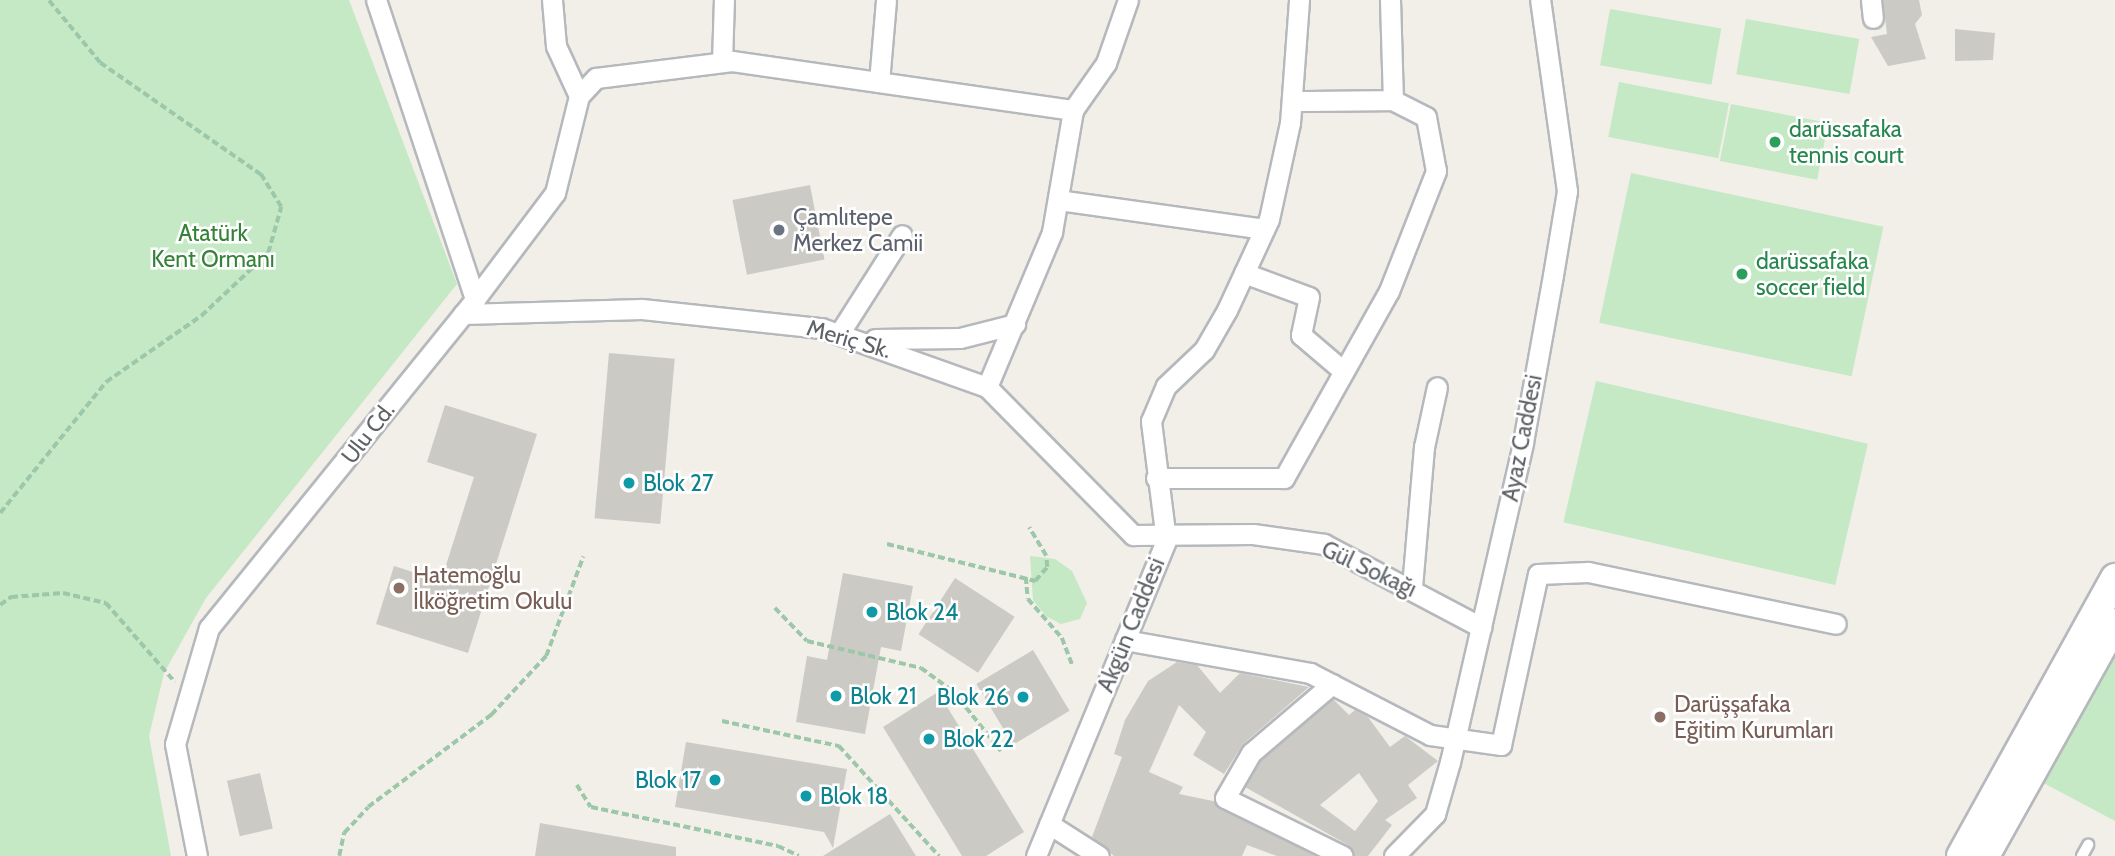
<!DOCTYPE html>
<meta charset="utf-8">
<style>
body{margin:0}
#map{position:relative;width:2115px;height:856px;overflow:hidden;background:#f1efe8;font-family:Cabin,sans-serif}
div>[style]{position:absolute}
.green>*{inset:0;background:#c5e8c5;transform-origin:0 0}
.building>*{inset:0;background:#cccac5;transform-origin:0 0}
.path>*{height:3.5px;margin-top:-1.75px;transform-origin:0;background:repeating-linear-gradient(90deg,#9cc7a9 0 7px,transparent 0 10.5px)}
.roads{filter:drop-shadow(2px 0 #b5b8bc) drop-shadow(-2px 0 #b5b8bc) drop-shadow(0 2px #b5b8bc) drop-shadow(0 -2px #b5b8bc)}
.service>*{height:10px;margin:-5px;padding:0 5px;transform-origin:5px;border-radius:5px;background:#fff}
.minor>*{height:19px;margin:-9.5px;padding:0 9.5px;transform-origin:9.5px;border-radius:9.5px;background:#fff}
.secondary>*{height:28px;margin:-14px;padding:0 14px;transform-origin:14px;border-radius:14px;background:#fff}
.dots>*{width:19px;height:19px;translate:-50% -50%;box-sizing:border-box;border:4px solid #fff;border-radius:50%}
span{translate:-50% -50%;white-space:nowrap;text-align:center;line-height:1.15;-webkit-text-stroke:5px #fff;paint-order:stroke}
.leisure-label{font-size:23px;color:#27864d}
.left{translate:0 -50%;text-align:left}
.worship-label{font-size:23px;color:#5b616d}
.park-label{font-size:23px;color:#348238}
.street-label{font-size:23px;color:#5f6368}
.culture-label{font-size:23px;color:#0d838f}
.right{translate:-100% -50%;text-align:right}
.education-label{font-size:23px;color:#785e54}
</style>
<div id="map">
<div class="green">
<i style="clip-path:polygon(0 0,349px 0,457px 284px,206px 598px,164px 673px,149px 736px,171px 856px,0 856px)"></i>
<i style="left:1610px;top:9px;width:113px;height:57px;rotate:10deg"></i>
<i style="left:1746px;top:19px;width:115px;height:56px;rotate:10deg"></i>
<i style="left:1619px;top:82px;width:112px;height:56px;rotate:11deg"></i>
<i style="left:1731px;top:104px;width:99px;height:58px;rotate:11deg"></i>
<i style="left:1631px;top:173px;width:258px;height:153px;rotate:12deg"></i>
<i style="left:1596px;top:381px;width:279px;height:145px;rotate:13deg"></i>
<i style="clip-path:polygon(1030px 556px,1055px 559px,1072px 571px,1087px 603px,1080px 619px,1061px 624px,1046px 616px,1033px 600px)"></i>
<i style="clip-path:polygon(2115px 624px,2115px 821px,2036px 779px)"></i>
</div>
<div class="building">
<i style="clip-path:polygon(1883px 0,1919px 0,1922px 15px,1915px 24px,1926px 59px,1888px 66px,1871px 37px,1887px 34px)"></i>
<i style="clip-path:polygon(1955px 29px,1995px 33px,1993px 60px,1955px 61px)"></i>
<i style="left:810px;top:185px;width:76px;height:79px;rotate:79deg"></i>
<i style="left:609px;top:353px;width:66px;height:166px;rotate:5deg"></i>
<i style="clip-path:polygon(445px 405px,537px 434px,468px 653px,376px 624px,394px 566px,441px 581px,474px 477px,427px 462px)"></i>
<i style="clip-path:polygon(843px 573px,913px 586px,901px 651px,881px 647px,865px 734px,796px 722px,807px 656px,827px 660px)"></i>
<i style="left:955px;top:578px;width:71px;height:67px;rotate:33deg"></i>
<i style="left:1033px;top:650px;width:71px;height:66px;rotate:59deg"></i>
<i style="clip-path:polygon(1177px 662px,1197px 665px,1220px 693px,1240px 673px,1309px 687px,1243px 744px,1224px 774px,1193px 755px,1206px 732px,1179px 705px,1149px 772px,1183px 787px,1179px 794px,1213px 801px,1315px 856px,1277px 856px,1247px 845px,1242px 856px,1114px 856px,1092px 837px,1122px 757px,1114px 754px,1125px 720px,1148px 681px)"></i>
<i style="clip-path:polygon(938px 692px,1024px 832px,986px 856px,962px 856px,883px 727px)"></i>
<i style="clip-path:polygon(evenodd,1333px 699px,1349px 715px,1355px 710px,1368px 717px,1390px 747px,1405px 736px,1438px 761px,1408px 785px,1417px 798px,1385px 820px,1392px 825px,1368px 856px,1355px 856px,1348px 845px,1245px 787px,1261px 761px,1333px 699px,1359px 773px,1378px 801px,1355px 831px,1320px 805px,1359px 773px)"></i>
<i style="clip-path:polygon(686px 742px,847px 769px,833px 848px,824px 832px,675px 807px)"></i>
<i style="left:260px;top:773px;width:57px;height:34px;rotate:77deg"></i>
<i style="clip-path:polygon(890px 814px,916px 856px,823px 856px)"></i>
<i style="clip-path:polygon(540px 823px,676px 847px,676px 856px,535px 856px)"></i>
</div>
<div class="path">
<i style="left:0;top:513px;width:169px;rotate:-51deg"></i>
<i style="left:106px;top:382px;width:116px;rotate:-34.8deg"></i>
<i style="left:201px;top:316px;width:92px;rotate:-43.2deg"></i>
<i style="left:268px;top:253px;width:48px;rotate:-74.2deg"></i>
<i style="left:281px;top:207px;width:38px;rotate:-122deg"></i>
<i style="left:261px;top:175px;width:196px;rotate:-145.2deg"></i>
<i style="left:100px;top:63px;width:82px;rotate:-129.5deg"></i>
<i style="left:887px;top:544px;width:153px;rotate:14deg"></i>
<i style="left:1035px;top:581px;width:18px;rotate:-49deg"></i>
<i style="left:1047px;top:567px;width:11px;rotate:-95deg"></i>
<i style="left:1046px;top:556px;width:33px;rotate:-121deg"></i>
<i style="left:1026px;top:577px;width:22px;rotate:85deg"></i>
<i style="left:1028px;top:599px;width:52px;rotate:48.9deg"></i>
<i style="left:1062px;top:638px;width:28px;rotate:69deg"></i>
<i style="left:0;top:605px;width:14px;rotate:-36deg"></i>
<i style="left:11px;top:597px;width:52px;rotate:-4.4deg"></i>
<i style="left:63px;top:593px;width:44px;rotate:13.1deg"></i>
<i style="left:106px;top:603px;width:105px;rotate:48.9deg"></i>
<i style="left:775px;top:608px;width:46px;rotate:45.9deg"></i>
<i style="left:807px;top:641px;width:117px;rotate:13.3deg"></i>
<i style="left:921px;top:668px;width:39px;rotate:36deg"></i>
<i style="left:953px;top:691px;width:77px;rotate:51.3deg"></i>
<i style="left:722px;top:721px;width:120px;rotate:12.1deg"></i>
<i style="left:839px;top:746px;width:149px;rotate:47.7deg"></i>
<i style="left:577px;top:785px;width:26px;rotate:58deg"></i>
<i style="left:591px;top:807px;width:191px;rotate:11.8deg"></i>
<i style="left:778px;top:846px;width:23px;rotate:25deg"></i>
<i style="left:339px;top:856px;width:24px;rotate:-78deg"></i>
<i style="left:344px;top:833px;width:35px;rotate:-47deg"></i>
<i style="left:368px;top:807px;width:154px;rotate:-36.8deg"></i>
<i style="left:491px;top:715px;width:81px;rotate:-47deg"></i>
<i style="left:546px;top:656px;width:106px;rotate:-69.5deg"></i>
</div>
<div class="roads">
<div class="service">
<i style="left:2082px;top:856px;width:13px;rotate:-61deg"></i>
</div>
<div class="minor">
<i style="left:552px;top:0;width:46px;rotate:85deg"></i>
<i style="left:556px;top:46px;width:55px;rotate:65.3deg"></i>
<i style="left:1390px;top:0;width:100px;rotate:88.3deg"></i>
<i style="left:1871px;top:0;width:18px;rotate:84deg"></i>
<i style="left:722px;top:62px;width:62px;rotate:-88.2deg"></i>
<i style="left:879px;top:82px;width:82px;rotate:-85.1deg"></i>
<i style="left:1058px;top:200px;width:208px;rotate:8deg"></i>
<i style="left:1244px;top:273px;width:69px;rotate:20.3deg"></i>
<i style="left:1309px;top:297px;width:39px;rotate:102deg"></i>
<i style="left:1301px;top:335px;width:54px;rotate:40.5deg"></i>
<i style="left:475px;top:299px;width:133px;rotate:-53deg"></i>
<i style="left:555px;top:193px;width:100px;rotate:-76.1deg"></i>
<i style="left:579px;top:96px;width:25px;rotate:-47deg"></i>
<i style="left:596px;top:78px;width:137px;rotate:-7.1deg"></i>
<i style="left:732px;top:61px;width:345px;rotate:8.2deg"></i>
<i style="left:1073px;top:110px;width:57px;rotate:-54.9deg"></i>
<i style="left:1106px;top:63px;width:67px;rotate:-70.8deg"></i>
<i style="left:463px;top:314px;width:179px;rotate:-1.6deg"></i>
<i style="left:642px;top:309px;width:180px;rotate:6.1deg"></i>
<i style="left:821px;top:328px;width:176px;rotate:19.6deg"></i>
<i style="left:987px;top:387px;width:208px;rotate:45.4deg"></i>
<i style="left:1133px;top:535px;width:120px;rotate:-0.5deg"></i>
<i style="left:1253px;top:534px;width:72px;rotate:8deg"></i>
<i style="left:1324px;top:544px;width:178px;rotate:27.9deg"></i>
<i style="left:839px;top:334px;width:117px;rotate:-57.5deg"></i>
<i style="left:875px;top:339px;width:85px;rotate:-0.7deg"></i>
<i style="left:960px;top:338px;width:57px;rotate:-14.3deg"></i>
<i style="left:987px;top:387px;width:168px;rotate:-67.2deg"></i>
<i style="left:1052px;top:232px;width:124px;rotate:-80.2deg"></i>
<i style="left:1156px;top:478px;width:128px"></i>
<i style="left:1284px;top:478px;width:214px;rotate:-60.7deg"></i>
<i style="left:1389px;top:291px;width:129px;rotate:-68.6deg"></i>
<i style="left:1436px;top:171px;width:55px;rotate:-100.5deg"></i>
<i style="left:1426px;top:117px;width:37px;rotate:-153deg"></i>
<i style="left:1393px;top:100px;width:101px;rotate:179.4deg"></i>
<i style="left:1412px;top:587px;width:141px;rotate:-85.1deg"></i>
<i style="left:1424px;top:447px;width:61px;rotate:-77.8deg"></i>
<i style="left:1125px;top:640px;width:188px;rotate:10.1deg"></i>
<i style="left:1310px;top:673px;width:135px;rotate:27.3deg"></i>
<i style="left:1430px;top:735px;width:72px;rotate:8deg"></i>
<i style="left:1501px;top:745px;width:175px;rotate:-77.8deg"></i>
<i style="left:1538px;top:574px;width:50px;rotate:-2.3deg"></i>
<i style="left:1588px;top:572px;width:253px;rotate:11.8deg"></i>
<i style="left:1332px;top:684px;width:106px;rotate:139.6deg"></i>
<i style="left:1251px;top:753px;width:52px;rotate:120deg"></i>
<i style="left:1225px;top:798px;width:131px;rotate:26.2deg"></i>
<i style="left:1049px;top:824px;width:59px;rotate:32.6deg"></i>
<i style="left:197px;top:856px;width:114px;rotate:-101.1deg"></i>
<i style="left:175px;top:744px;width:121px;rotate:-73.7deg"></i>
<i style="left:209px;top:628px;width:423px;rotate:-51deg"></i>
<i style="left:475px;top:299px;width:315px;rotate:-108.3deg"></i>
<i style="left:1036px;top:856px;width:342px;rotate:-67.6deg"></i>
<i style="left:1166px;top:540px;width:120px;rotate:-97.2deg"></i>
<i style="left:1151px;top:421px;width:38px;rotate:-67deg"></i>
<i style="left:1166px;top:386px;width:52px;rotate:-43.5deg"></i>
<i style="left:1204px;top:350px;width:46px;rotate:-60.1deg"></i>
<i style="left:1227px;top:310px;width:100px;rotate:-65.2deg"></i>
<i style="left:1269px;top:219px;width:98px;rotate:-77.7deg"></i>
<i style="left:1290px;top:123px;width:123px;rotate:-85.8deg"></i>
<i style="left:1394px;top:856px;width:59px;rotate:-45.7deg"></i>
<i style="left:1435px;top:814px;width:54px;rotate:-73.9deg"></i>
<i style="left:1450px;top:762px;width:328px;rotate:-77.1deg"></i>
<i style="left:1523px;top:442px;width:170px;rotate:-79.8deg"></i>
<i style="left:1553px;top:275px;width:85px;rotate:-80.5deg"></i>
<i style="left:1567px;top:191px;width:193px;rotate:-98deg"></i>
</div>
<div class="secondary">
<i style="left:1961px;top:856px;width:318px;rotate:-61deg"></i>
<i style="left:1985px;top:856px;width:267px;rotate:-60.8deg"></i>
</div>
</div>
<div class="dots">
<i style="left:1775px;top:142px;background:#2e9e5b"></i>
<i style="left:779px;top:230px;background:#6b7280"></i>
<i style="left:1742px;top:274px;background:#2e9e5b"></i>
<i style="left:629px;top:483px;background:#0f9aa8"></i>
<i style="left:399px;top:588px;background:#8d6e63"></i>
<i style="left:872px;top:612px;background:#0f9aa8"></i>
<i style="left:836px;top:696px;background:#0f9aa8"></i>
<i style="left:1023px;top:697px;background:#0f9aa8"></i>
<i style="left:1660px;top:717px;background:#8d6e63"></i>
<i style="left:929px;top:739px;background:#0f9aa8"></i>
<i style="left:715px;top:780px;background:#0f9aa8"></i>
<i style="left:806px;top:796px;background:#0f9aa8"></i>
</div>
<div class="leisure-label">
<span class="left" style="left:1789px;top:142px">darüssafaka<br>tennis court</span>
<span class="left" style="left:1756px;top:274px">darüssafaka<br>soccer field</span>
</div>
<div class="worship-label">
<span class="left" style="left:793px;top:230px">Çamlıtepe<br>Merkez Camii</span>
</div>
<div class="park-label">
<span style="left:213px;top:246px">Atatürk<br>Kent Ormanı</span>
</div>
<div class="street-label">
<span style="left:849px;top:339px;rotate:16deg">Meriç Sk.</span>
<span style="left:368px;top:433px;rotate:-52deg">Ulu Cd.</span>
<span style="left:1522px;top:438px;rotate:-79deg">Ayaz Caddesi</span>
<span style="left:1369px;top:569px;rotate:25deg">Gül Sokağı</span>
<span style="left:1131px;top:625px;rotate:-68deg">Akgün Caddesi</span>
</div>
<div class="culture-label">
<span class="left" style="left:643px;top:483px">Blok 27</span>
<span class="left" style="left:886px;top:612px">Blok 24</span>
<span class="left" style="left:850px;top:696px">Blok 21</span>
<span class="right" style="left:1009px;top:697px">Blok 26</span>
<span class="left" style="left:943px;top:739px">Blok 22</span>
<span class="right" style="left:701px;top:780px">Blok 17</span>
<span class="left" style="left:820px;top:796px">Blok 18</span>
</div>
<div class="education-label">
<span class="left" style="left:413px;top:588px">Hatemoğlu<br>İlköğretim Okulu</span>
<span class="left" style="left:1674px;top:717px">Darüşşafaka<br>Eğitim Kurumları</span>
</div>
</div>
